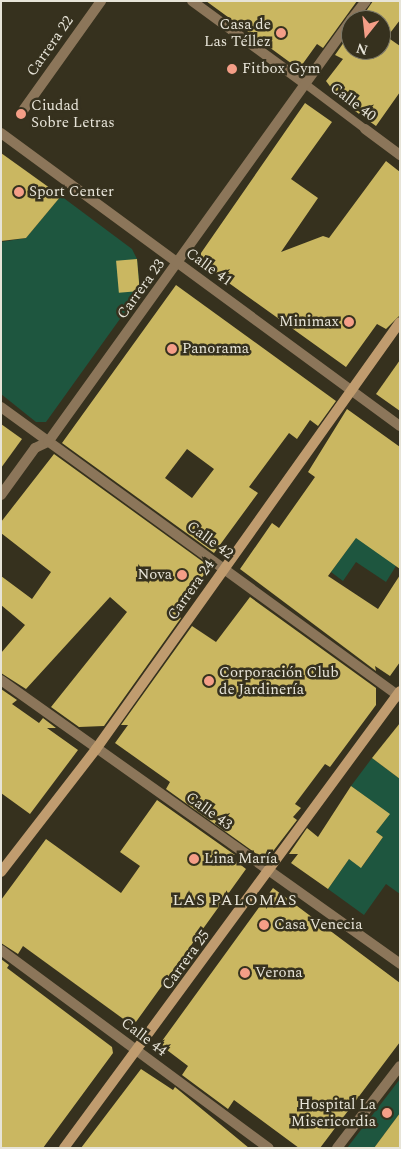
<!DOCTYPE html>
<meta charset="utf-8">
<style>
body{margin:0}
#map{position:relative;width:401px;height:1149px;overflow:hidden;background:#36311e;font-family:Spectral,serif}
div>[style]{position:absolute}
.green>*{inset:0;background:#1e563f}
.building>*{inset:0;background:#cab761;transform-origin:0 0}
.service>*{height:8px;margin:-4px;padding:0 4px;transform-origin:4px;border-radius:4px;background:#8c765a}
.pedestrian>*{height:10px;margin:-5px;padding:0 5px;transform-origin:5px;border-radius:5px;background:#8c765a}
.minor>*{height:10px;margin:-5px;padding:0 5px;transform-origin:5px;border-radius:5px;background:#8c765a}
.tertiary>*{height:10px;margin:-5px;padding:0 5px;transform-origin:5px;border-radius:5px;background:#8c765a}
.secondary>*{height:10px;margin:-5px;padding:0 5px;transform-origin:5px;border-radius:5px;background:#c09c6f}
.dots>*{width:14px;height:14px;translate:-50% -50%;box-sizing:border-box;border:2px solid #36311e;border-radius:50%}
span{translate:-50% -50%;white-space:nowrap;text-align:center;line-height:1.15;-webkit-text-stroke:5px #36311e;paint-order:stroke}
.poi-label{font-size:15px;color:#e7e4d8}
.right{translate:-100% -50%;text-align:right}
.left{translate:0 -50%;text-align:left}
.street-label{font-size:15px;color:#e7e4d8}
.neighbourhood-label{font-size:16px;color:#e7e4d8;letter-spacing:1px}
.frame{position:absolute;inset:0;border:2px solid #e7e4d8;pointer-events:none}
.north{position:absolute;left:341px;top:10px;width:50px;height:50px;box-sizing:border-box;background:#36311e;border:1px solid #7d7968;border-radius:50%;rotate:196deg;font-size:14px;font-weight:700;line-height:20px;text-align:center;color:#e7e4d8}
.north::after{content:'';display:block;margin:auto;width:18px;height:22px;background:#f49e87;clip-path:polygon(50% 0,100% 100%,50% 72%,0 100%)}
</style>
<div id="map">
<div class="green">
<i style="clip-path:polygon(61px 196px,132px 249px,137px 259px,140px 291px,46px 422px,36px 422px,1px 394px,1px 242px,26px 238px)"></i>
<i style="clip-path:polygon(371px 517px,396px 566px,386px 582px,356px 562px,343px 581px,331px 572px)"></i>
<i style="clip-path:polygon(372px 758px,400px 779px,400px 894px,386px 884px,364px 915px,328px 889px,349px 859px,362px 867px,383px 837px,376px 832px,389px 814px,351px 786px)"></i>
<i style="clip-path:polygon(400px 1079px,400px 1113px,374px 1148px,347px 1148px)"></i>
</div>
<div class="building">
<i style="clip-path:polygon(206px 1px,357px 1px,323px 48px,317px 44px,299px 69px)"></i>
<i style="clip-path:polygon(373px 1px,400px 1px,400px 20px,387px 37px,400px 46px,400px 92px,376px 126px,341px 101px,326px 81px,343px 59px,335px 55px,351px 32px,351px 50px,381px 50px,381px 20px,360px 20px)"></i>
<i style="clip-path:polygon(305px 103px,332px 122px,291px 179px,318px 198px,281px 252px,323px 236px,329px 238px,386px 161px,400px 172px,400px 315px,386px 329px,377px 324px,346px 367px,201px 263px,201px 253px)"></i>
<i style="clip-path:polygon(1px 153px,61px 196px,26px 238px,1px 241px)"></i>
<i style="left:137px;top:259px;width:32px;height:21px;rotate:85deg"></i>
<i style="clip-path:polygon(evenodd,176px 285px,336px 401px,318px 426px,310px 420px,297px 439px,289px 433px,249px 487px,258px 493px,214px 553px,62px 443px,176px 285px,187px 449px,214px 469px,192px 498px,165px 478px,187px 449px)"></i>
<i style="clip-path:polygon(400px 360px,400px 411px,376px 394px)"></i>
<i style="clip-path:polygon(347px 409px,400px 447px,400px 569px,356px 538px,328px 576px,378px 609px,400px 575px,400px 662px,390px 676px,375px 666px,376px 671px,240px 569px,272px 523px,279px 528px,315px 477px,308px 472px)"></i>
<i style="clip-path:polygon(1px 424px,22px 439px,1px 468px)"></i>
<i style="clip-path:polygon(54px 454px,206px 564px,202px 569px,206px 572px,176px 614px,181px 618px,104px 726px,79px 727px,51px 707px,127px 612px,110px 597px,26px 689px,1px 673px,1px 653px,25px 625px,1px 605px,1px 576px,32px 599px,51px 572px,1px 533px,1px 522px)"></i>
<i style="clip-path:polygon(250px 597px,376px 688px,376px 705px,330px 767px,325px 764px,295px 804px,301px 808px,293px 817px,297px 820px,271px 854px,258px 855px,166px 789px,170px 782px,115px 743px,128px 725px,121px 725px,192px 626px,216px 642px)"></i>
<i style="clip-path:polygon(1px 689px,17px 700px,12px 704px,39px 723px,43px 718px,56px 728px,47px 728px,78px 750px,30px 814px,1px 793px)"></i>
<i style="clip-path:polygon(400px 723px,400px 779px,372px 758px)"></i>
<i style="clip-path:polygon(351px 786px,390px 814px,376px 832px,383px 837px,361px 868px,349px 859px,328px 889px,291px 863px,298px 854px,289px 854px,307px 828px,318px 837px)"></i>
<i style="clip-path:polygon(157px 800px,235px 855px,228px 855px,246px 869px,133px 1026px,23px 946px,18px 954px,1px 943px,1px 900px,46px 839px,121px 893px,140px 866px,120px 852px)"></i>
<i style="clip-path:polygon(273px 888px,400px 983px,400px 1042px,320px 1148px,299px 1148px,234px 1100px,228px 1109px,182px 1075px,188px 1066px,163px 1047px,162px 1041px)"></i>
<i style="clip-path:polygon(1px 959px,9px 965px,7px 968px,112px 1047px,113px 1053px,43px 1148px,1px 1148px)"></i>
<i style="clip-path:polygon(141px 1069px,173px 1090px,175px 1087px,249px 1148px,81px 1148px)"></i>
<i style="clip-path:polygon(400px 1113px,400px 1148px,374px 1148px)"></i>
</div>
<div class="service">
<i style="left:304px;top:83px;width:76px;rotate:37deg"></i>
</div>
<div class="pedestrian">
<i style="left:192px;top:1px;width:139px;rotate:36.2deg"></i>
<i style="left:24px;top:109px;width:133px;rotate:-54.5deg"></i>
<i style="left:365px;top:129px;width:44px;rotate:36.6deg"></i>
</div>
<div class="minor">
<i style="left:351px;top:20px;width:24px;rotate:-52deg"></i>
<i style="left:1px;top:407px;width:493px;rotate:36deg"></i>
<i style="left:1px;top:495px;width:58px;rotate:-54.1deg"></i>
<i style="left:35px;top:448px;width:14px;rotate:-25deg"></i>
<i style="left:48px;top:442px;width:520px;rotate:-54.32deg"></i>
<i style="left:1px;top:680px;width:490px;rotate:35.4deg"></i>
<i style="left:1px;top:950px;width:333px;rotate:36.5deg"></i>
<i style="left:337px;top:1148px;width:103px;rotate:-52.5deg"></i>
</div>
<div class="tertiary">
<i style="left:1px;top:133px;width:495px;rotate:36.3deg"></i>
</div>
<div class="secondary">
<i style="left:1px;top:872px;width:155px;rotate:-52.3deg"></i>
<i style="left:96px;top:749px;width:524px;rotate:-54.55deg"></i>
<i style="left:64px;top:1148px;width:567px;rotate:-53.68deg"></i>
</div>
<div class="dots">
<i style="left:281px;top:33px;background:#f49e87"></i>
<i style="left:232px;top:69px;background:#f49e87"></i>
<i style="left:21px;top:114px;background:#f49e87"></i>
<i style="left:19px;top:192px;background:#f49e87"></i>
<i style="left:349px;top:322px;background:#f49e87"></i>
<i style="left:172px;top:349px;background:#f49e87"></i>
<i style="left:182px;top:575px;background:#f49e87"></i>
<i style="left:209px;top:681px;background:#f49e87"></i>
<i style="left:194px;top:859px;background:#f49e87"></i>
<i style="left:264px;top:925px;background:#f49e87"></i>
<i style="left:245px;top:973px;background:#f49e87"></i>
<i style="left:387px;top:1113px;background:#f49e87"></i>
</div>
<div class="poi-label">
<span class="right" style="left:271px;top:33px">Casa de<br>Las Téllez</span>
<span class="left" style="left:242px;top:69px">Fitbox Gym</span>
<span class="left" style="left:31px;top:114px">Ciudad<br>Sobre Letras</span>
<span class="left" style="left:29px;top:192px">Sport Center</span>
<span class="right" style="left:339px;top:322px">Minimax</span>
<span class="left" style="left:182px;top:349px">Panorama</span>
<span class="right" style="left:172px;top:575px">Nova</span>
<span class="left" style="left:219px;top:681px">Corporación Club<br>de Jardinería</span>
<span class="left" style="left:204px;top:859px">Lina María</span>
<span class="left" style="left:274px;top:925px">Casa Venecia</span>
<span class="left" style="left:255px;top:973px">Verona</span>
<span class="right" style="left:376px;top:1113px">Hospital La<br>Misericordia</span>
</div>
<div class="street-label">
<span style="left:50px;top:46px;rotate:-55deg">Carrera 22</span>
<span style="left:353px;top:102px;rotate:37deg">Calle 40</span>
<span style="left:209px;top:267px;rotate:36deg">Calle 41</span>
<span style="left:141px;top:289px;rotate:-54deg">Carrera 23</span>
<span style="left:210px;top:540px;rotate:36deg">Calle 42</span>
<span style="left:191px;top:590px;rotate:-55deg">Carrera 24</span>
<span style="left:209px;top:811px;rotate:36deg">Calle 43</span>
<span style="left:186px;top:960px;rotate:-54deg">Carrera 25</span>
<span style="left:144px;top:1037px;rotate:37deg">Calle 44</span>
</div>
<div class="neighbourhood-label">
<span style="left:235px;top:900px">LAS PALOMAS</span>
</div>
<div class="frame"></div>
<div class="north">N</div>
</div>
